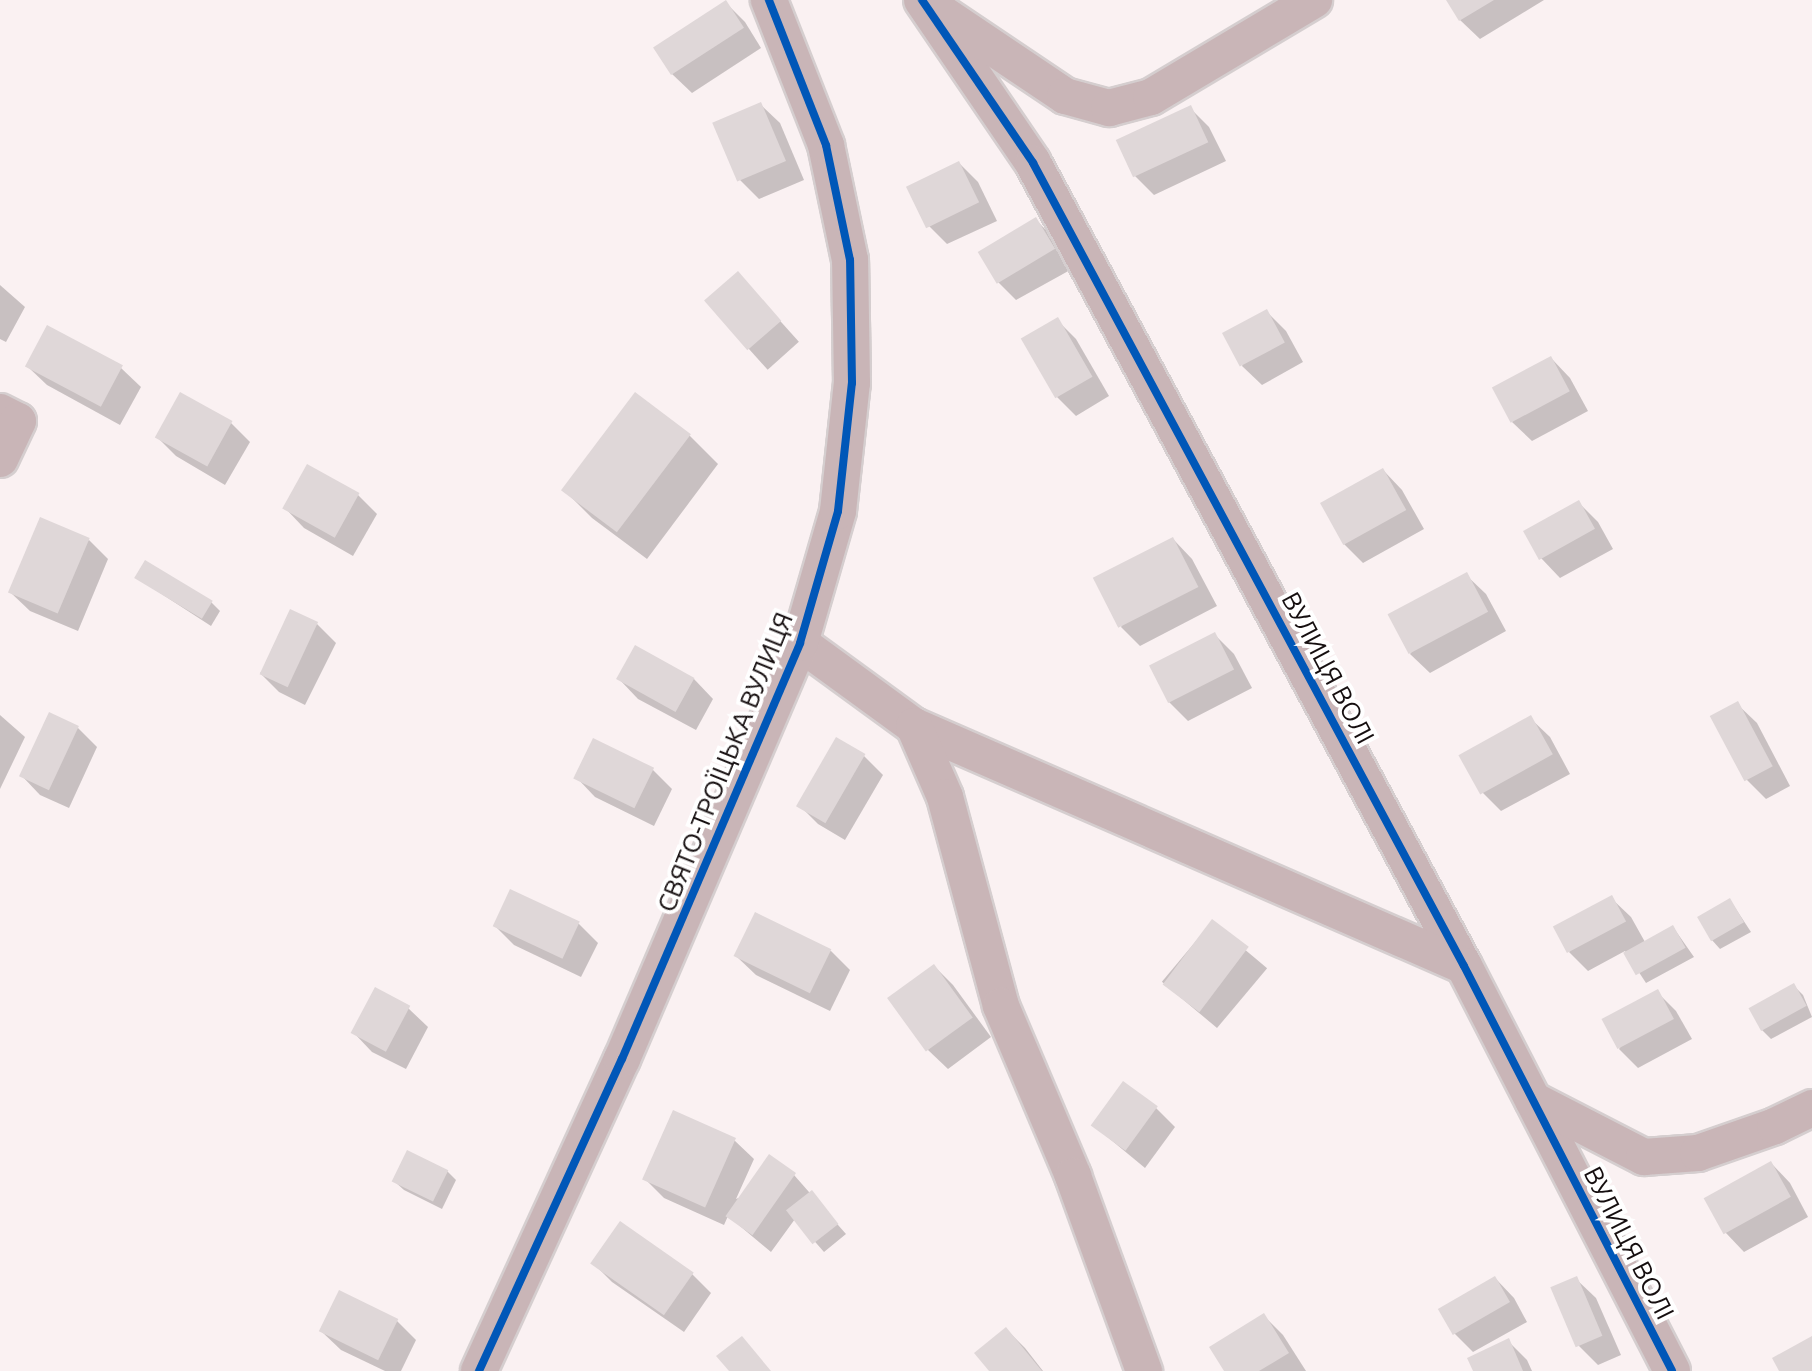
<!DOCTYPE html>
<meta charset="utf-8">
<style>
body{margin:0}
#map{position:relative;width:1812px;height:1371px;overflow:hidden;background:#faf1f2;font-family:Ubuntu,sans-serif}
div>[style]{position:absolute}
.shadow>*{inset:0;background:#0003;transform-origin:0 0}
.building>*{inset:0;background:#dfd7d8;transform-origin:0 0}
.roads{filter:drop-shadow(2px 0 #d5cecf) drop-shadow(-2px 0 #d5cecf) drop-shadow(0 2px #d5cecf) drop-shadow(0 -2px #d5cecf)}
.minor>*{height:36px;margin:-18px;padding:0 18px;transform-origin:18px;border-radius:18px;background:#c9b5b7}
.cycleway>*{height:8px;margin:-4px;padding:0 4px;transform-origin:4px;border-radius:4px;background:#0057b8}
span{translate:-50% -50%;white-space:nowrap;text-align:center;line-height:1.15;-webkit-text-stroke:8px #fff;paint-order:stroke}
.street-label{font-size:26px;color:#150e0f}
</style>
<div id="map">
<div class="shadow">
<i style="clip-path:polygon(1449px 0,1544px 0,1480px 39px,1460px 20px)"></i>
<i style="clip-path:polygon(726px 3px,745px 22px,761px 48px,692px 93px,672px 74px)"></i>
<i style="clip-path:polygon(760px 104px,780px 123px,804px 180px,759px 199px,740px 180px)"></i>
<i style="clip-path:polygon(1190px 108px,1209px 127px,1226px 161px,1154px 195px,1135px 176px)"></i>
<i style="clip-path:polygon(959px 163px,978px 182px,997px 221px,947px 244px,928px 225px)"></i>
<i style="clip-path:polygon(1036px 220px,1055px 239px,1072px 269px,1016px 300px,997px 281px)"></i>
<i style="left:738px;top:274px;width:91px;height:42px;rotate:48deg"></i>
<i style="clip-path:polygon(0 285px,25px 307px,6px 342px,0 339px)"></i>
<i style="clip-path:polygon(1267px 312px,1286px 331px,1303px 362px,1262px 385px,1242px 366px)"></i>
<i style="clip-path:polygon(1057px 320px,1076px 339px,1109px 396px,1076px 416px,1056px 396px)"></i>
<i style="clip-path:polygon(1551px 358px,1570px 378px,1588px 411px,1532px 441px,1512px 422px)"></i>
<i style="clip-path:polygon(27px 366px,121px 368px,141px 387px,120px 425px,47px 385px)"></i>
<i style="clip-path:polygon(635px 395px,690px 436px,718px 464px,647px 559px,592px 518px,564px 490px)"></i>
<i style="clip-path:polygon(231px 423px,250px 442px,225px 485px,176px 456px,157px 437px)"></i>
<i style="clip-path:polygon(1383px 470px,1402px 490px,1424px 529px,1363px 563px,1344px 544px)"></i>
<i style="clip-path:polygon(358px 495px,377px 514px,353px 556px,304px 528px,285px 508px)"></i>
<i style="clip-path:polygon(1578px 502px,1598px 522px,1613px 549px,1560px 578px,1541px 558px)"></i>
<i style="clip-path:polygon(1173px 539px,1192px 559px,1217px 606px,1140px 646px,1121px 627px)"></i>
<i style="clip-path:polygon(89px 540px,108px 559px,78px 631px,30px 611px,10px 592px)"></i>
<i style="clip-path:polygon(1466px 575px,1486px 594px,1506px 631px,1430px 673px,1410px 654px)"></i>
<i style="clip-path:polygon(137px 578px,211px 602px,220px 611px,211px 626px)"></i>
<i style="clip-path:polygon(317px 624px,336px 643px,305px 705px,279px 692px,260px 673px)"></i>
<i style="clip-path:polygon(1215px 635px,1234px 654px,1252px 688px,1188px 721px,1169px 702px)"></i>
<i style="clip-path:polygon(619px 679px,694px 679px,713px 699px,696px 730px,638px 699px)"></i>
<i style="clip-path:polygon(1737px 704px,1757px 723px,1790px 786px,1766px 799px,1747px 780px)"></i>
<i style="clip-path:polygon(0 715px,25px 737px,0 789px)"></i>
<i style="clip-path:polygon(50px 715px,78px 728px,97px 747px,69px 808px,40px 795px,21px 775px)"></i>
<i style="clip-path:polygon(1530px 718px,1550px 737px,1570px 774px,1501px 811px,1482px 792px)"></i>
<i style="clip-path:polygon(864px 756px,883px 775px,845px 840px,818px 824px,799px 805px)"></i>
<i style="clip-path:polygon(653px 770px,672px 789px,654px 826px,595px 797px,576px 777px)"></i>
<i style="clip-path:polygon(1611px 898px,1631px 917px,1645px 942px,1673px 927px,1694px 957px,1646px 983px,1625px 951px,1588px 971px,1569px 952px)"></i>
<i style="clip-path:polygon(1730px 900px,1751px 932px,1720px 949px,1711px 939px)"></i>
<i style="left:1212px;top:922px;width:72px;height:78px;rotate:40deg"></i>
<i style="clip-path:polygon(579px 924px,598px 943px,581px 977px,514px 945px,494px 925px)"></i>
<i style="clip-path:polygon(831px 951px,850px 970px,830px 1011px,756px 975px,736px 956px)"></i>
<i style="clip-path:polygon(934px 966px,953px 985px,991px 1037px,948px 1069px,928px 1050px)"></i>
<i style="clip-path:polygon(1794px 986px,1803px 995px,1812px 1017px,1771px 1039px,1762px 1030px)"></i>
<i style="clip-path:polygon(1657px 992px,1676px 1011px,1692px 1039px,1638px 1068px,1619px 1049px)"></i>
<i style="clip-path:polygon(408px 1008px,428px 1027px,406px 1069px,372px 1052px,353px 1032px)"></i>
<i style="clip-path:polygon(1156px 1108px,1175px 1127px,1145px 1168px,1093px 1125px)"></i>
<i style="clip-path:polygon(734px 1140px,754px 1159px,736px 1199px,794px 1175px,846px 1234px,824px 1252px,795px 1219px,771px 1252px,728px 1216px,724px 1225px,664px 1198px,645px 1179px)"></i>
<i style="clip-path:polygon(1771px 1163px,1790px 1183px,1808px 1217px,1744px 1252px,1725px 1232px)"></i>
<i style="clip-path:polygon(447px 1171px,456px 1180px,442px 1209px,404px 1190px,394px 1181px)"></i>
<i style="clip-path:polygon(593px 1263px,692px 1274px,711px 1293px,684px 1332px,612px 1282px)"></i>
<i style="clip-path:polygon(1495px 1278px,1514px 1298px,1527px 1322px,1473px 1352px,1454px 1333px)"></i>
<i style="clip-path:polygon(1576px 1279px,1596px 1298px,1621px 1355px,1598px 1365px,1579px 1346px)"></i>
<i style="clip-path:polygon(340px 1293px,397px 1321px,416px 1340px,401px 1371px,385px 1371px,341px 1350px,321px 1331px)"></i>
<i style="clip-path:polygon(1264px 1316px,1283px 1335px,1306px 1371px,1226px 1371px)"></i>
<i style="clip-path:polygon(1006px 1329px,1025px 1348px,1043px 1371px,992px 1371px)"></i>
<i style="clip-path:polygon(1508px 1341px,1527px 1360px,1532px 1371px,1476px 1371px)"></i>
</div>
<div class="building">
<i style="left:726px;top:0;width:33px;height:87px;rotate:57deg"></i>
<i style="clip-path:polygon(1446px 0,1494px 0,1459px 21px)"></i>
<i style="left:761px;top:102px;width:64px;height:53px;rotate:67deg"></i>
<i style="left:1191px;top:105px;width:41px;height:83px;rotate:65deg"></i>
<i style="left:959px;top:161px;width:46px;height:59px;rotate:64deg"></i>
<i style="left:1036px;top:217px;width:37px;height:68px;rotate:59deg"></i>
<i style="left:738px;top:271px;width:66px;height:45px;rotate:49deg"></i>
<i style="left:1267px;top:309px;width:38px;height:51px;rotate:62deg"></i>
<i style="left:1058px;top:317px;width:69px;height:43px;rotate:60deg"></i>
<i style="left:47px;top:325px;width:86px;height:47px;rotate:28deg"></i>
<i style="left:1551px;top:356px;width:40px;height:67px;rotate:62deg"></i>
<i style="left:180px;top:392px;width:60px;height:52px;rotate:29deg"></i>
<i style="left:635px;top:392px;width:70px;height:123px;rotate:37deg"></i>
<i style="left:307px;top:464px;width:60px;height:51px;rotate:29deg"></i>
<i style="left:1383px;top:468px;width:48px;height:72px;rotate:61deg"></i>
<i style="left:1579px;top:500px;width:33px;height:64px;rotate:61deg"></i>
<i style="left:40px;top:517px;width:54px;height:82px;rotate:23deg"></i>
<i style="left:1173px;top:537px;width:56px;height:90px;rotate:63deg"></i>
<i style="left:145px;top:560px;width:79px;height:21px;rotate:31deg"></i>
<i style="left:1467px;top:572px;width:45px;height:90px;rotate:62deg"></i>
<i style="left:290px;top:609px;width:31px;height:72px;rotate:25deg"></i>
<i style="left:1215px;top:632px;width:42px;height:74px;rotate:63deg"></i>
<i style="left:635px;top:645px;width:68px;height:39px;rotate:29deg"></i>
<i style="left:1738px;top:701px;width:74px;height:32px;rotate:62deg"></i>
<i style="left:49px;top:712px;width:33px;height:71px;rotate:25deg"></i>
<i style="left:1531px;top:715px;width:45px;height:83px;rotate:61deg"></i>
<i style="left:836px;top:737px;width:34px;height:80px;rotate:30deg"></i>
<i style="left:593px;top:738px;width:68px;height:45px;rotate:26deg"></i>
<i style="left:510px;top:889px;width:77px;height:41px;rotate:25deg"></i>
<i style="left:1612px;top:895px;width:30px;height:67px;rotate:62deg"></i>
<i style="left:1730px;top:898px;width:28px;height:38px;rotate:60deg"></i>
<i style="left:755px;top:912px;width:85px;height:49px;rotate:26deg"></i>
<i style="left:1212px;top:919px;width:46px;height:82px;rotate:37deg"></i>
<i style="left:1673px;top:925px;width:26px;height:57px;rotate:61deg"></i>
<i style="left:934px;top:964px;width:66px;height:58px;rotate:54deg"></i>
<i style="left:1794px;top:983px;width:26px;height:52px;rotate:61deg"></i>
<i style="left:375px;top:987px;width:40px;height:52px;rotate:28deg"></i>
<i style="left:1658px;top:989px;width:34px;height:64px;rotate:62deg"></i>
<i style="left:1123px;top:1081px;width:43px;height:55px;rotate:36deg"></i>
<i style="left:673px;top:1110px;width:69px;height:76px;rotate:24deg"></i>
<i style="left:407px;top:1150px;width:46px;height:35px;rotate:26deg"></i>
<i style="left:769px;top:1154px;width:33px;height:76px;rotate:35deg"></i>
<i style="left:1771px;top:1161px;width:41px;height:77px;rotate:61deg"></i>
<i style="left:812px;top:1190px;width:43px;height:33px;rotate:52deg"></i>
<i style="left:620px;top:1221px;width:90px;height:52px;rotate:35deg"></i>
<i style="left:1495px;top:1276px;width:30px;height:66px;rotate:60deg"></i>
<i style="left:1577px;top:1276px;width:65px;height:29px;rotate:67deg"></i>
<i style="left:339px;top:1290px;width:66px;height:46px;rotate:26deg"></i>
<i style="clip-path:polygon(1264px 1313px,1289px 1353px,1259px 1371px,1224px 1371px,1209px 1347px)"></i>
<i style="clip-path:polygon(1006px 1327px,1042px 1371px,989px 1371px,974px 1353px)"></i>
<i style="clip-path:polygon(742px 1336px,771px 1371px,729px 1371px,716px 1356px)"></i>
<i style="clip-path:polygon(1812px 1336px,1812px 1371px,1779px 1371px,1772px 1358px)"></i>
<i style="clip-path:polygon(1509px 1338px,1523px 1371px,1473px 1371px,1467px 1358px)"></i>
</div>
<div class="roads">
<div class="minor">
<i style="left:922px;top:0;width:197px;rotate:55.7deg"></i>
<i style="left:1033px;top:163px;width:911px;rotate:61.78deg"></i>
<i style="left:1464px;top:966px;width:455px;rotate:62.8deg"></i>
<i style="left:937px;top:10px;width:154px;rotate:33.9deg"></i>
<i style="left:1065px;top:96px;width:46px;rotate:15.3deg"></i>
<i style="left:1109px;top:108px;width:43px;rotate:-14.7deg"></i>
<i style="left:1151px;top:97px;width:190px;rotate:-30.8deg"></i>
<i style="left:0;top:412px;width:20px;rotate:27deg"></i>
<i style="left:18px;top:421px;width:42px;rotate:115.3deg"></i>
<i style="left:800px;top:643px;width:141px;rotate:36.1deg"></i>
<i style="left:914px;top:726px;width:600px;rotate:23.57deg"></i>
<i style="left:914px;top:726px;width:77px;rotate:66.4deg"></i>
<i style="left:945px;top:797px;width:216px;rotate:75deg"></i>
<i style="left:1001px;top:1006px;width:185px;rotate:67deg"></i>
<i style="left:1073px;top:1176px;width:208px;rotate:70deg"></i>
<i style="left:1533px;top:1100px;width:125px;rotate:27.2deg"></i>
<i style="left:1644px;top:1157px;width:54px;rotate:-4.2deg"></i>
<i style="left:1698px;top:1153px;width:82px;rotate:-19.3deg"></i>
<i style="left:1775px;top:1126px;width:41px;rotate:-25.9deg"></i>
<i style="left:479px;top:1371px;width:343px;rotate:-65.4deg"></i>
<i style="left:622px;top:1059px;width:452px;rotate:-66.8deg"></i>
<i style="left:800px;top:643px;width:137px;rotate:-73.9deg"></i>
<i style="left:838px;top:511px;width:129px;rotate:-83.8deg"></i>
<i style="left:852px;top:383px;width:123px;rotate:-90.9deg"></i>
<i style="left:850px;top:260px;width:117px;rotate:-101.8deg"></i>
<i style="left:826px;top:145px;width:156px;rotate:-111.5deg"></i>
</div>
</div>
<div class="cycleway">
<i style="left:922px;top:0;width:197px;rotate:55.7deg"></i>
<i style="left:1033px;top:163px;width:911px;rotate:61.78deg"></i>
<i style="left:1464px;top:966px;width:455px;rotate:62.8deg"></i>
<i style="left:479px;top:1371px;width:343px;rotate:-65.4deg"></i>
<i style="left:622px;top:1059px;width:452px;rotate:-66.8deg"></i>
<i style="left:800px;top:643px;width:137px;rotate:-73.9deg"></i>
<i style="left:838px;top:511px;width:129px;rotate:-83.8deg"></i>
<i style="left:852px;top:383px;width:123px;rotate:-90.9deg"></i>
<i style="left:850px;top:260px;width:117px;rotate:-101.8deg"></i>
<i style="left:826px;top:145px;width:156px;rotate:-111.5deg"></i>
</div>
<div class="street-label">
<span style="left:1328px;top:668px;rotate:62deg">ВУЛИЦЯ ВОЛІ</span>
<span style="left:725px;top:762px;rotate:-68deg">СВЯТО-ТРОЇЦЬКА ВУЛИЦЯ</span>
<span style="left:1629px;top:1243px;rotate:63deg">ВУЛИЦЯ ВОЛІ</span>
</div>
</div>
